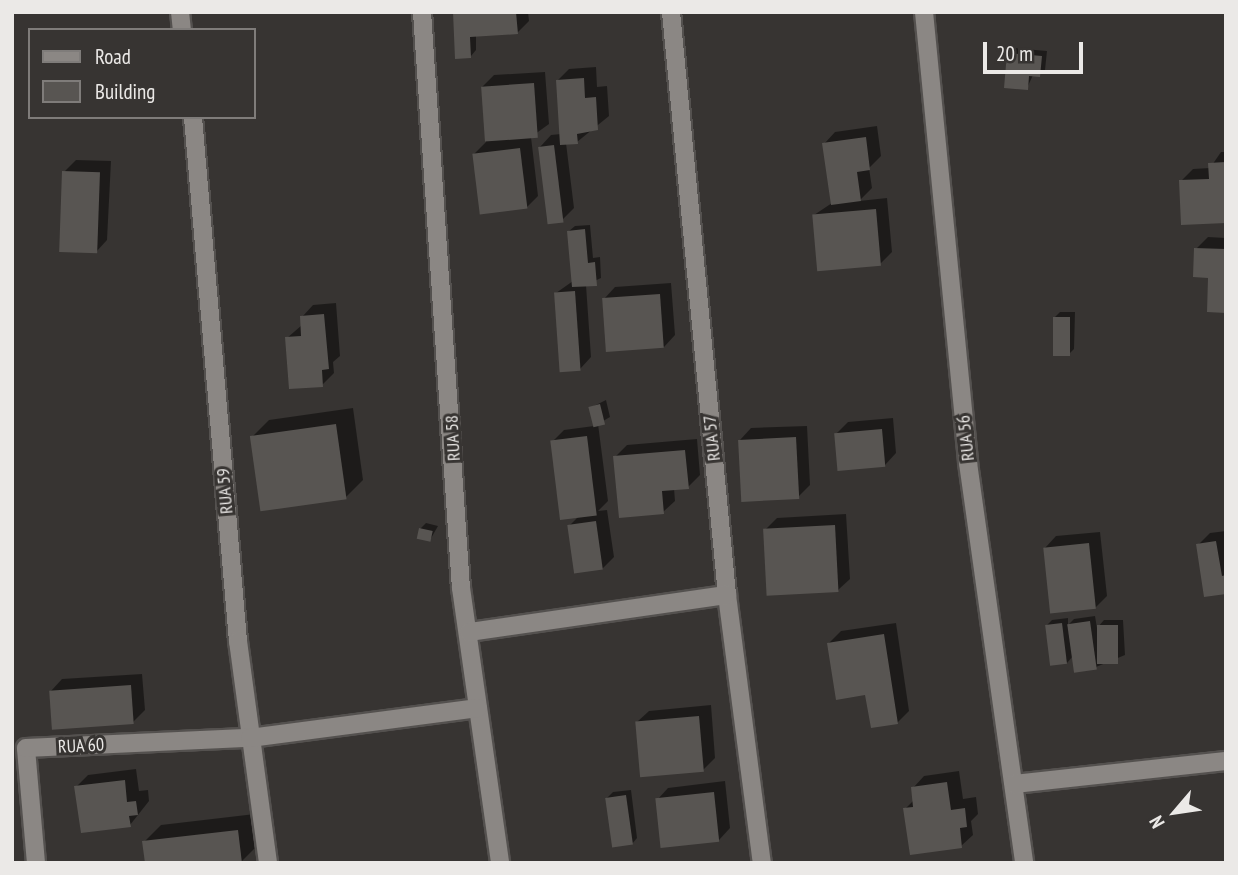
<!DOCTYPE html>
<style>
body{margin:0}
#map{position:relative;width:1238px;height:875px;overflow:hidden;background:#373432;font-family:"PT Sans Narrow",sans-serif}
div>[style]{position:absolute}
.shadow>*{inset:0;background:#0007}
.building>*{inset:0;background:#585552;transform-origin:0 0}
.roads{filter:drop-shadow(2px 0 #54514f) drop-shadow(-2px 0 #54514f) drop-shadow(0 2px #54514f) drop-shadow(0 -2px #54514f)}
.minor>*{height:18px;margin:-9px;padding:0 9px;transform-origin:9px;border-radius:9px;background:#8b8784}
span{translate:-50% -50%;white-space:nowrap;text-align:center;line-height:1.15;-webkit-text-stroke:6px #373432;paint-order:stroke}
.street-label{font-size:18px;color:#ebe9e7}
.frame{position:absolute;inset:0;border:14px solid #ebe9e7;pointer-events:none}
.legend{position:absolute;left:28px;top:28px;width:228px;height:91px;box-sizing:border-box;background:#373432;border:2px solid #7f7c7a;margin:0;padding:9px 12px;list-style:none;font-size:21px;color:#ebe9e7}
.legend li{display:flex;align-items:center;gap:14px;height:35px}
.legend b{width:35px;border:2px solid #7f7c7a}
.north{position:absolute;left:1140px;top:777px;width:70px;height:70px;-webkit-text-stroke:5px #373432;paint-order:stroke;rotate:241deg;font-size:19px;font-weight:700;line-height:28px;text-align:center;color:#ebe9e7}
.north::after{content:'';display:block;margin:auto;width:24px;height:32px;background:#ebe9e7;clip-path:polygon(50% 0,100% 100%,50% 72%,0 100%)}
.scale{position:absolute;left:983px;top:42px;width:100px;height:32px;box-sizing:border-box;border:4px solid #ebe9e7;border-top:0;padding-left:9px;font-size:21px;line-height:24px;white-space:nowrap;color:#ebe9e7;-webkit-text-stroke:5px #373432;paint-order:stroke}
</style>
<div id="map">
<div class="shadow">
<i style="clip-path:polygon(454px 12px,528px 12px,529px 21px,517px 33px,476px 35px,476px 50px,471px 56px)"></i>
<i style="clip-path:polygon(1014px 48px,1047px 51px,1045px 70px,1033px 75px,1027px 88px,1009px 53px)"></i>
<i style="clip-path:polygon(596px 67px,597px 87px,607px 86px,609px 116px,577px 142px,566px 143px,574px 208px,562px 220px,540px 147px,551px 135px,561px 134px,557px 81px,569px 69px)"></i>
<i style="clip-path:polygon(545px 72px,549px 124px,531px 137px,538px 196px,526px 208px,474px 154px,486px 142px,482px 87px,494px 75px)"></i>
<i style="clip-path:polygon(877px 126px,881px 156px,869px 168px,872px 188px,859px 201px,887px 198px,892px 252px,880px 264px,814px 215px,832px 203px,824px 144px,835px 132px)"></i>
<i style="clip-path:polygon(1221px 152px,1226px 152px,1226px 221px,1181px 181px,1193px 169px,1210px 168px)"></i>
<i style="clip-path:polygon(76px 160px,111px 161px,107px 240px,96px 252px,64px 172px)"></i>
<i style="clip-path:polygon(590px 225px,593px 258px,600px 257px,601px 278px,586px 285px,591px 357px,580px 369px,556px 293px,573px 281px,569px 231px,575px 226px)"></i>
<i style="clip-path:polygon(1208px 237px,1226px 238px,1226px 311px,1196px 249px)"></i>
<i style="clip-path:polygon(671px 283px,675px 335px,664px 347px,604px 299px,615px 287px)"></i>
<i style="clip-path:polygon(336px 303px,340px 356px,333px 362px,334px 373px,322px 385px,287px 338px,302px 325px,302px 317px,313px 305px)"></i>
<i style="clip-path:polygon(1060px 312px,1075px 312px,1074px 349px,1069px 354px,1054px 318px)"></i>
<i style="clip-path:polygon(606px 400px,610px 417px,598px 424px,608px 501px,598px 511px,607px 510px,614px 557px,602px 569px,569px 526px,580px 515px,552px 442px,564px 430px,594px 426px,590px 408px)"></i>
<i style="clip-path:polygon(353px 408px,363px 480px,346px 497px,252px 437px,269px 420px)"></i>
<i style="clip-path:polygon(893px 418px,896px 453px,885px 465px,836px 434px,848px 422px)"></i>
<i style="clip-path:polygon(807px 426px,810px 485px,798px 497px,740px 440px,751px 428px)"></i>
<i style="clip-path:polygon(697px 439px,700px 475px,688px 487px,674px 488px,675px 501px,663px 512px,615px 457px,627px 445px)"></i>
<i style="clip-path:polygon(846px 514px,850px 579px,838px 590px,765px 530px,777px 518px)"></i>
<i style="clip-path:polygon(426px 523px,438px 526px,430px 540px,420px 529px)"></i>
<i style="clip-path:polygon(1226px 531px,1226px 592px,1198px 545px,1210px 533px)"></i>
<i style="clip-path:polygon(1100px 532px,1107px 596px,1095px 608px,1045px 548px,1056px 536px)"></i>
<i style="clip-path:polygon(1095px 616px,1097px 628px,1104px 620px,1123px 620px,1125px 655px,1096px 667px,1073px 656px,1067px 663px,1046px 626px,1052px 620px,1068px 618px,1068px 625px,1074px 619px)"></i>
<i style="clip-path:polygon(896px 623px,909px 711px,897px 723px,867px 693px,829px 643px,841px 631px)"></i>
<i style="clip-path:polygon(142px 674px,145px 710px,133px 722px,51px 691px,62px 679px)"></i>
<i style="clip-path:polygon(711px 705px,715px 758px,703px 770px,637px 722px,649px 711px)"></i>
<i style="clip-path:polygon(136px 769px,139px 791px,148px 790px,149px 801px,130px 825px,76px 787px,88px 775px)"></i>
<i style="clip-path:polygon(959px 771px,963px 799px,976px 797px,978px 814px,971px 821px,973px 835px,961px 846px,905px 809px,914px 800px,913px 788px,924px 776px)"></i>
<i style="clip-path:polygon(725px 781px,730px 828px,719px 840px,657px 800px,668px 788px)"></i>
<i style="clip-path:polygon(631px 790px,637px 838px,632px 844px,607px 798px,613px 792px)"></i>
<i style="clip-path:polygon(255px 814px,259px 844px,241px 862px,144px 842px,161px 825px)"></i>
</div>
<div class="building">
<i style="clip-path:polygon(453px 12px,516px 12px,518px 34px,470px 37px,471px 58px,455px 59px)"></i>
<i style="clip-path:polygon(1007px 53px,1042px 56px,1040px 77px,1029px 76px,1028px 90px,1004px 88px)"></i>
<i style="clip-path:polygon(584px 78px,585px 98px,596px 97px,598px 130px,577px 134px,578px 144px,560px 145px,556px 80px)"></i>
<i style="left:534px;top:83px;width:55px;height:53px;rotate:86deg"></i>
<i style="clip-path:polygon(866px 137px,870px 170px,857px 172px,861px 201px,831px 205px,822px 143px)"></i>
<i style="left:554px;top:145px;width:78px;height:16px;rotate:83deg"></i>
<i style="left:520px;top:148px;width:61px;height:48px;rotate:83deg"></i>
<i style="clip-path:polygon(1226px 162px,1226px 223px,1181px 225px,1179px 180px,1209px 179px,1208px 163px)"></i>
<i style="left:62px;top:171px;width:38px;height:81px;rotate:2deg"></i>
<i style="left:876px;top:209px;width:57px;height:64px;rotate:85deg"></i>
<i style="clip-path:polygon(585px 229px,588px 263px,595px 262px,597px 286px,572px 287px,567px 231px)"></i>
<i style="clip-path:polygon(1194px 248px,1226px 249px,1226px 313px,1207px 312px,1208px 278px,1193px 277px)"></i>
<i style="left:575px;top:291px;width:80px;height:21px;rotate:86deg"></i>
<i style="left:660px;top:294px;width:54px;height:58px;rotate:86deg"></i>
<i style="clip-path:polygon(324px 314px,329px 369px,322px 370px,323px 387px,289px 389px,285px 337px,301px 336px,300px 316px)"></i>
<i style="left:1053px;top:317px;width:17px;height:39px"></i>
<i style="left:600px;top:404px;width:21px;height:12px;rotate:76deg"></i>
<i style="left:336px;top:424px;width:76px;height:87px;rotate:82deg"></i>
<i style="left:882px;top:429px;width:38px;height:48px;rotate:85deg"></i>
<i style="left:587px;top:436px;width:80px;height:37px;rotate:83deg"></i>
<i style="left:796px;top:437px;width:62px;height:58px;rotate:87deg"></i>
<i style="clip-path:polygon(685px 450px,689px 489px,662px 491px,664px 514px,619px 518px,613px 456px)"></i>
<i style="left:596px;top:521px;width:49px;height:29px;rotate:82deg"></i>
<i style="left:835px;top:525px;width:67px;height:72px;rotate:87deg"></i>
<i style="left:419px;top:528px;width:14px;height:11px;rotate:12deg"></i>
<i style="clip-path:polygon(1216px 541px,1222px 576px,1226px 575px,1226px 594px,1204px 597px,1196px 544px)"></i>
<i style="left:1089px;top:543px;width:66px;height:46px;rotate:84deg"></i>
<i style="left:1090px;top:621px;width:49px;height:23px;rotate:82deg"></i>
<i style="left:1062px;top:623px;width:41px;height:17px;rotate:83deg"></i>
<i style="left:1097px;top:625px;width:21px;height:39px"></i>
<i style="clip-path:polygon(884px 634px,898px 724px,871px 728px,865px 695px,836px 700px,827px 643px)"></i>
<i style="left:131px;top:685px;width:39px;height:82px;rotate:86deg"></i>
<i style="left:699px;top:716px;width:56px;height:64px;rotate:85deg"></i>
<i style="clip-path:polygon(125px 780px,127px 802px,136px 801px,138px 815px,129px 816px,131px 827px,81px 833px,74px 786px)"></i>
<i style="clip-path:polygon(947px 782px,951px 810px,965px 808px,967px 827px,960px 828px,962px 848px,910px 855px,903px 808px,913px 807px,911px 787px)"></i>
<i style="left:714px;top:792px;width:50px;height:59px;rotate:84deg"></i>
<i style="left:626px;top:795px;width:50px;height:21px;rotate:82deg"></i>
<i style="clip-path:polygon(238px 830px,242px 863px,145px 863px,142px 841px)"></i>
</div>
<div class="roads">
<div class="minor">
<i style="left:180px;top:12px;width:18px;rotate:84deg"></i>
<i style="left:422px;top:12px;width:577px;rotate:86.13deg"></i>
<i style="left:461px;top:588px;width:278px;rotate:81.9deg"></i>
<i style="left:671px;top:12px;width:586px;rotate:84.51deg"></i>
<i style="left:727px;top:595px;width:270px;rotate:82.6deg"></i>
<i style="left:924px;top:12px;width:453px;rotate:84.4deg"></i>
<i style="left:968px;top:463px;width:404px;rotate:82deg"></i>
<i style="left:193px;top:117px;width:526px;rotate:85.09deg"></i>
<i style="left:238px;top:641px;width:224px;rotate:82.3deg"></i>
<i style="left:469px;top:632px;width:261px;rotate:-8.2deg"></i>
<i style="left:1014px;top:784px;width:213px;rotate:-6.2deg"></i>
<i style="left:36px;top:863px;width:115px;rotate:-95deg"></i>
<i style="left:26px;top:748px;width:224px;rotate:-2.6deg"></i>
<i style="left:250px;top:738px;width:230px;rotate:-7.5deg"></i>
</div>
</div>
<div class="street-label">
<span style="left:453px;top:438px;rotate:-93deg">RUA 58</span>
<span style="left:712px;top:438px;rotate:-96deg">RUA 57</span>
<span style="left:966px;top:438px;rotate:-96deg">RUA 56</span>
<span style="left:225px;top:491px;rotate:-95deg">RUA 59</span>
<span style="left:81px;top:746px;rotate:-3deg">RUA 60</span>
</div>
<div class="frame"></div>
<ul class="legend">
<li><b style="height:9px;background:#8b8784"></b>Road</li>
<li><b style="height:19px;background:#585552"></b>Building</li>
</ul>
<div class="north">N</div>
<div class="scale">20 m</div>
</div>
